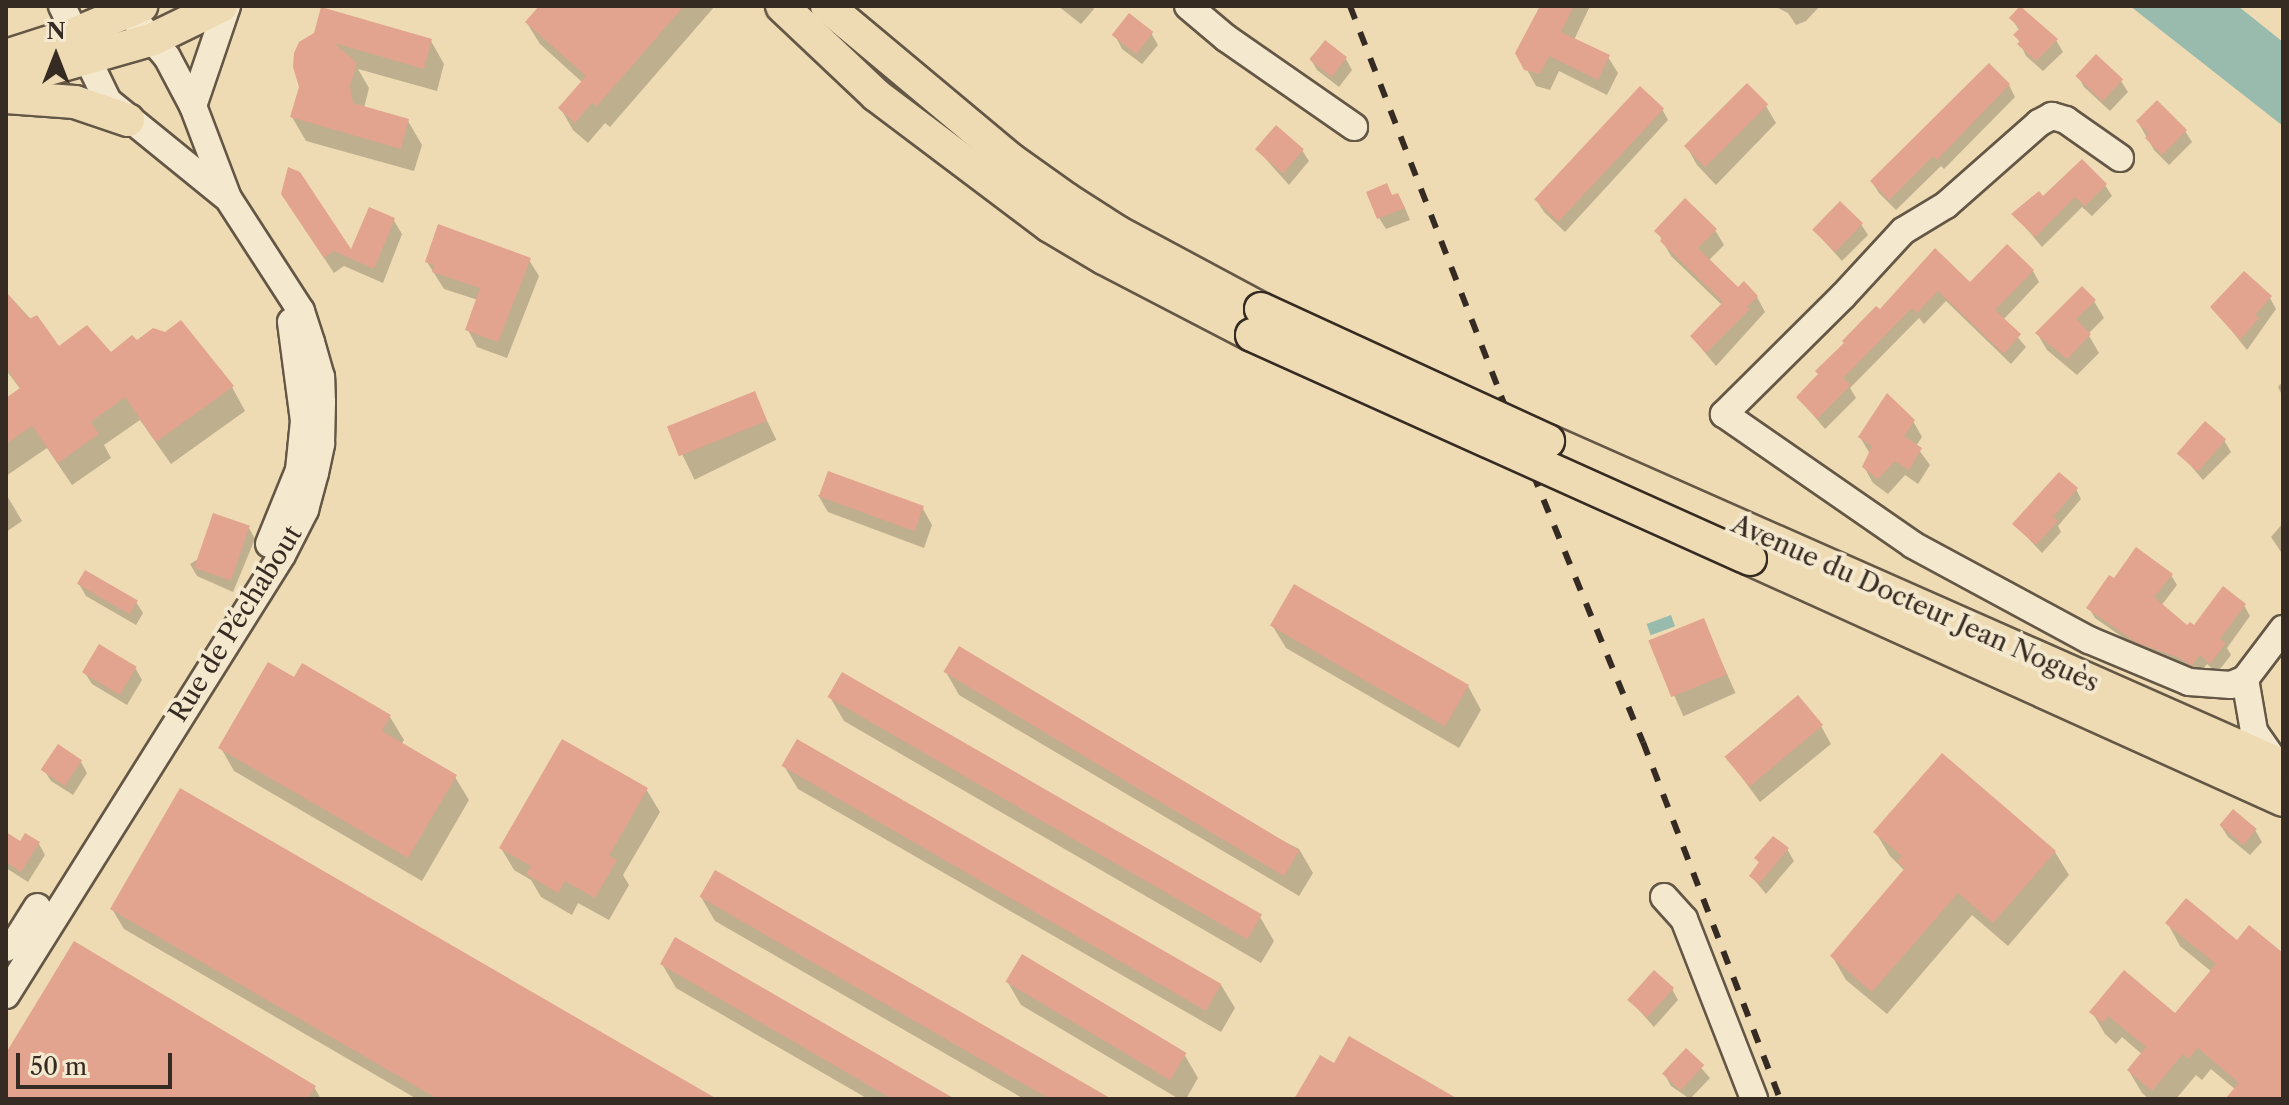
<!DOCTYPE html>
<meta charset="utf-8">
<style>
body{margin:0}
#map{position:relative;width:2289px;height:1105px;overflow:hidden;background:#eedbb3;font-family:"Libre Caslon Text",serif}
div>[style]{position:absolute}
.water>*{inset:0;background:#99bbae;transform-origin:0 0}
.shadow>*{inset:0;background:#0003;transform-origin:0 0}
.building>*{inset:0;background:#e2a38f;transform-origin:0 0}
.roads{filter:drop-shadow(2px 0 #645746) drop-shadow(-2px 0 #645746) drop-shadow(0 2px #645746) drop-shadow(0 -2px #645746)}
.minor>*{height:26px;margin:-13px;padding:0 13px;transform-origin:13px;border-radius:13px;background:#f4e8ce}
.major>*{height:32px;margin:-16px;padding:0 16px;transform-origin:16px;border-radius:16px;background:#eedbb3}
.rail>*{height:6px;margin-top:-3px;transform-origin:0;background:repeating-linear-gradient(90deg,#362b22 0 14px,transparent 0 28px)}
.bridges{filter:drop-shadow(2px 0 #362b22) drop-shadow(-2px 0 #362b22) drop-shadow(0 2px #362b22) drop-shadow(0 -2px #362b22)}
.major-bridge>*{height:32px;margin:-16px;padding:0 16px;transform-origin:16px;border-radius:16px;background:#eedbb3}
span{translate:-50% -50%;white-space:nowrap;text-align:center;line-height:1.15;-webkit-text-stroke:8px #f4e8ce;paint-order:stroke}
.street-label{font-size:26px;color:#362b22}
.frame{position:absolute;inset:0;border:8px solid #362b22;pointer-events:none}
.north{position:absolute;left:16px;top:16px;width:80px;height:80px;-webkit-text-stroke:6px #f4e8ce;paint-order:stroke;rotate:0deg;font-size:22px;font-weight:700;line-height:32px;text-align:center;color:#362b22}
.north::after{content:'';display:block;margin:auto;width:28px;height:36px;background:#362b22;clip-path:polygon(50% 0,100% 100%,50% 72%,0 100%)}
.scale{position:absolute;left:16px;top:1053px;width:156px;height:36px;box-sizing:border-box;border:4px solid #362b22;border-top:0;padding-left:10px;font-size:24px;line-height:28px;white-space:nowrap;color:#362b22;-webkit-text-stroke:6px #f4e8ce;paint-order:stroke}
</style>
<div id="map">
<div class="water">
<i style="clip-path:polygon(2130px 6px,2238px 6px,2283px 42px,2283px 126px)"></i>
<i style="left:1671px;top:615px;width:12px;height:26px;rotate:70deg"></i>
</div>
<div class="shadow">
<i style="clip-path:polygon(542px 6px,715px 6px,610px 127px,605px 123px,588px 143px,573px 130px,561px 109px,583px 83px,540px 44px,527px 23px)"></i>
<i style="clip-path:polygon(1058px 6px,1092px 6px,1094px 9px,1081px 24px)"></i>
<i style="clip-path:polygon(1542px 6px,1590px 6px,1574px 40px,1608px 57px,1618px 73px,1607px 95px,1559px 71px,1550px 90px,1536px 86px,1518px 53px)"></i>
<i style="clip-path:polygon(1774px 6px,1820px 6px,1806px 21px,1796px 25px,1788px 13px)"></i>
<i style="clip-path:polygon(2011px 18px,2056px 40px,2063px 52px,2043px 71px,2026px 56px,2016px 35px,2020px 31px)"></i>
<i style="clip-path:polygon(1151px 33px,1158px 45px,1142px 64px,1122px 49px,1116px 37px)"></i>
<i style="clip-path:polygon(316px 34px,431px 41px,444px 64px,437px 91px,358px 69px,369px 88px,364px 108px,408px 121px,422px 145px,414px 171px,306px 141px,292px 117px)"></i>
<i style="clip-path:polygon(1326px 42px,1346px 59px,1352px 70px,1339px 87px,1317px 70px,1310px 58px)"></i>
<i style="clip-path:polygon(2078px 76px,2121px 81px,2128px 92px,2110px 111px,2084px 87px)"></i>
<i style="clip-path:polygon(2009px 85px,2015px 97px,1944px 169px,1941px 166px,1896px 210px,1879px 193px,1872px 182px)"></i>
<i style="clip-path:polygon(1766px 106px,1776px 123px,1716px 185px,1697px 165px,1687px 147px)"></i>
<i style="clip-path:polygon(1662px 109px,1668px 120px,1565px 232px,1544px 212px,1537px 201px)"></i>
<i style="clip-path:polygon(2138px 122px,2185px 131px,2192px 142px,2169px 165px,2154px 150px)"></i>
<i style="clip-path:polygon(1257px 149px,1302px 150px,1309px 161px,1289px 185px)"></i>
<i style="clip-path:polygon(2105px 185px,2112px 196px,2092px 216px,2082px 207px,2042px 247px,2014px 214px,2043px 199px)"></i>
<i style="clip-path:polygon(1392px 197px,1404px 206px,1410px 220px,1386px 229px,1379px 218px)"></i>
<i style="clip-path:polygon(292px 210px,351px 253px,393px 219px,402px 234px,383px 283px,344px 266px,334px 273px)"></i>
<i style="clip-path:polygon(1861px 224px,1868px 235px,1842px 261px,1814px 230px)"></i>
<i style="clip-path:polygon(1715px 230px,1724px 245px,1708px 261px,1738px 290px,1757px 297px,1765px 312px,1716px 366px,1692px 337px,1723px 306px,1671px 256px,1657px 231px)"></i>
<i style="clip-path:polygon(1935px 251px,1970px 285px,2033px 271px,2039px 282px,2003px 320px,2026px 347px,2011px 364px,1946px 301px,1924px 324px,1919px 318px,1850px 388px,1856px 398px,1825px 429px,1799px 398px)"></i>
<i style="clip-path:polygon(529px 260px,539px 276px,507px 358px,477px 347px,468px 330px,478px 300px,444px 289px,427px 262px)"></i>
<i style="clip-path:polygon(6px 292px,58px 349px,111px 354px,165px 334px,180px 322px,232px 387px,245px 411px,171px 464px,140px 420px,104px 445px,111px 458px,72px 485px,47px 448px,6px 476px,6px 400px,21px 390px,6px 370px)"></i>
<i style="clip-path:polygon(2270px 298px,2276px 309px,2247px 350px,2213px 307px)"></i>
<i style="clip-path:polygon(2094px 301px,2104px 318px,2088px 334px,2099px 353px,2077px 375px,2047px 350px,2037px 333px)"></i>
<i style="clip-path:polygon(2283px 381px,2283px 397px,2278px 387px)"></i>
<i style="left:754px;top:394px;width:51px;height:91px;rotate:64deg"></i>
<i style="clip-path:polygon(1913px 421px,1922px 437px,1916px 446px,1930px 465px,1918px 484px,1905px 475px,1888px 494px,1873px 483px,1864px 467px,1870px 454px,1860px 437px)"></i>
<i style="clip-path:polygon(2224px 440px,2231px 452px,2203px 480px,2180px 453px)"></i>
<i style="clip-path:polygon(2076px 489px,2081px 499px,2058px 526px,2061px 532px,2042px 553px,2015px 524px)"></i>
<i style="clip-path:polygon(6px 494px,22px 521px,6px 532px)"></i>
<i style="clip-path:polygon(818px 495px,922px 507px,932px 525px,924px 548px,828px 512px)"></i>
<i style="clip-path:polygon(2283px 523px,2283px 555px,2271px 537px)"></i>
<i style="clip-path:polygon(249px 528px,255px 539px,233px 592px,197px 576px,190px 564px)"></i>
<i style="clip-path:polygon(2171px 575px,2177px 585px,2161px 606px,2187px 628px,2244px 605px,2250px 616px,2227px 648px,2231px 655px,2217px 673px,2207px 664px,2198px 676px,2145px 653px,2095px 618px,2089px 608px,2114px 581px)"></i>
<i style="clip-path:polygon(79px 584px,136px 602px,143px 613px,136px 625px,86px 596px)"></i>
<i style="left:1703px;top:620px;width:80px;height:57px;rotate:66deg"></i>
<i style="clip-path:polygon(1272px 625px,1468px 686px,1481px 710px,1459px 748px,1286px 648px)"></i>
<i style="clip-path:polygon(136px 669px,142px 680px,127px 705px,92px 684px,85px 673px)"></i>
<i style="clip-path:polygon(946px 672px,1299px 849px,1313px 873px,1299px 896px,959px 695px)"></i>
<i style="clip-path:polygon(295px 680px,390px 717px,404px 740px,401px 745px,455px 777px,469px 800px,422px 881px,234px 771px,221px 748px)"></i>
<i style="clip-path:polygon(830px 697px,1260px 917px,1274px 941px,1261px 963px,844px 721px)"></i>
<i style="clip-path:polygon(1821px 726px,1831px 744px,1760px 802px,1726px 756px)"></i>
<i style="clip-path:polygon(81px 762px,87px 773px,73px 795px,51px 781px,44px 770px)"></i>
<i style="clip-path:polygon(784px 766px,1221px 985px,1235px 1008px,1221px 1032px,798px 789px)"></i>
<i style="clip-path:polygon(646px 789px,660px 812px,623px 875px,629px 885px,609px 920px,578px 903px,572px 915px,541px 897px,531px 880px,514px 870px,501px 848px)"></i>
<i style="clip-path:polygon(2221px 826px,2255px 830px,2262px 842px,2250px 855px,2228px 837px)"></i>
<i style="clip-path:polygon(1876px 833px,2055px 852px,2069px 875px,2008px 946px,1972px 915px,1887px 1014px,1846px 980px,1832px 956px,1905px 871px,1890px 856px)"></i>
<i style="clip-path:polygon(6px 834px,21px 844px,39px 844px,45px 855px,28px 882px,6px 868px)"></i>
<i style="clip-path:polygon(1787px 849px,1794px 861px,1766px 894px,1751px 876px,1760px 864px,1757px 859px)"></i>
<i style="clip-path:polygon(701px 897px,1107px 1099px,1024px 1099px,715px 921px)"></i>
<i style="clip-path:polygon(112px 909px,709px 1099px,417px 1099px,124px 929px)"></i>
<i style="clip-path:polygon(2168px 924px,2283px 956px,2283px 1099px,2228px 1099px,2236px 1090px,2211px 1069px,2202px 1080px,2196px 1075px,2176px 1099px,2149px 1099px,2142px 1093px,2129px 1071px,2143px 1055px,2122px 1037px,2116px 1044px,2105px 1034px,2092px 1012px,2175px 1016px,2212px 972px,2180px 946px)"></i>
<i style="clip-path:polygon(662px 964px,951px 1099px,868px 1099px,676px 988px)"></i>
<i style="clip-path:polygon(1007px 981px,1184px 1054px,1198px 1078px,1186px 1099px,1179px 1099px,1021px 1005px)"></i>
<i style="clip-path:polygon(1672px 989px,1678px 1000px,1654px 1027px,1630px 1000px)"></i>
<i style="clip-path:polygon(1686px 1051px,1710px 1078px,1690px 1099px,1671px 1086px,1665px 1075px)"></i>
<i style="clip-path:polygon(6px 1057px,314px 1087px,321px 1099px,6px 1099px)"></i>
</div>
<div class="building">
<i style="clip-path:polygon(539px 6px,684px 6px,597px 106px,592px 103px,575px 123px,558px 108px,586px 76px,525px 22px)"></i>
<i style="clip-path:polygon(1540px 6px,1574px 6px,1561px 32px,1610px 55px,1598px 80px,1549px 56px,1540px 74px,1524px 70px,1515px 53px)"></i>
<i style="clip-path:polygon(2020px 6px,2058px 39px,2036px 61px,2017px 44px,2020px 41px,2013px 35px,2020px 28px,2009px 18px)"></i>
<i style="clip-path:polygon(321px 7px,432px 39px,424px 69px,334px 43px,357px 63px,350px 86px,353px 103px,409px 119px,401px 149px,290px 117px,299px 87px,293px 67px,294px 53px,299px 42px,314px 33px)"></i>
<i style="left:1129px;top:13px;width:31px;height:28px;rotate:38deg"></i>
<i style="left:1325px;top:40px;width:28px;height:25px;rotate:38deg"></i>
<i style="left:2096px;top:54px;width:37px;height:30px;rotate:43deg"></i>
<i style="clip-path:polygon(1989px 63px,2010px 84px,1937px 160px,1933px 156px,1889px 200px,1870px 181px)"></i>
<i style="left:1747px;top:83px;width:30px;height:89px;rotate:45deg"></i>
<i style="left:1640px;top:86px;width:33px;height:155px;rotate:43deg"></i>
<i style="clip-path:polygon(2157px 100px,2187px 130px,2162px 155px,2145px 138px,2149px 134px,2136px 121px)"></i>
<i style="left:1276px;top:125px;width:37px;height:32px;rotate:41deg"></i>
<i style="clip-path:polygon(2082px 159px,2107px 184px,2085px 206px,2075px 197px,2035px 237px,2011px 214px,2039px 191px,2043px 196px)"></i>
<i style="clip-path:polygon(288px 167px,300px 172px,351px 249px,369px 207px,395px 218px,374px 269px,334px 251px,324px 258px,281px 194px)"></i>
<i style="clip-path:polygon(1387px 183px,1392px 195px,1398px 193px,1405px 208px,1377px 219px,1366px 192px)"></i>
<i style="clip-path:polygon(1685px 198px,1717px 229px,1698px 248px,1738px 287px,1744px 281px,1758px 296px,1747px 307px,1750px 309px,1706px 353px,1690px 336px,1723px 302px,1660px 241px,1662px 238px,1654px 231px)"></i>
<i style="left:1840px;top:201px;width:32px;height:40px;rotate:44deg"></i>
<i style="clip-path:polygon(438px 224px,531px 258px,498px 342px,465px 330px,480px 288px,432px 272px,434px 265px,425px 262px)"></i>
<i style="clip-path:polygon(2007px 244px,2034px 270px,1995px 310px,2021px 334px,2004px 354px,1938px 291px,1917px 313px,1912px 308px,1843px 378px,1851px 385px,1817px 419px,1796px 397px,1818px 374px,1815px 371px,1844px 343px,1842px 341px,1876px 306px,1880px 309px,1935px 248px,1970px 282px)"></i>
<i style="clip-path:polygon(2244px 271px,2272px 296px,2255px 315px,2259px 318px,2240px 340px,2210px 307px)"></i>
<i style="clip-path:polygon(2082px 286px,2096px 300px,2076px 319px,2091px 334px,2067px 359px,2035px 333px)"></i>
<i style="clip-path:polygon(6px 292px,29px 319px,37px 315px,59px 346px,87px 325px,111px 352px,132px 335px,137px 340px,153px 328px,165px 332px,181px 320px,234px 386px,156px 442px,125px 397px,91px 422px,99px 434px,58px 463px,32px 426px,6px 444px,6px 398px,20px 388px,6px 367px)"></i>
<i style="left:755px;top:391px;width:32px;height:95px;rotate:68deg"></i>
<i style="clip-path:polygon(1887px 393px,1915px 420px,1904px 436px,1922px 448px,1909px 470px,1895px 461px,1878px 479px,1862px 467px,1872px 446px,1858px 437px)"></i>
<i style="left:2205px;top:421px;width:28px;height:43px;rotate:41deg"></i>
<i style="left:828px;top:471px;width:102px;height:27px;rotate:20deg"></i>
<i style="clip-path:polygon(2059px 472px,2078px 488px,2053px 517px,2058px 521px,2036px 545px,2012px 524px)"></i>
<i style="left:213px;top:513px;width:39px;height:58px;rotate:19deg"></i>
<i style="clip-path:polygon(2136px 547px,2173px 574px,2154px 597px,2187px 625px,2190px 622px,2194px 625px,2223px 586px,2246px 604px,2220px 639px,2226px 643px,2210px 664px,2200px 655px,2192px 666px,2180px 658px,2137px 643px,2086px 608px,2109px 575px,2114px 578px)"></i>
<i style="left:85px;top:570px;width:61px;height:16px;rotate:30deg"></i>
<i style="left:1294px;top:584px;width:202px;height:48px;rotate:30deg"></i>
<i style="left:1704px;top:618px;width:61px;height:60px;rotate:68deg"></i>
<i style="left:99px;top:644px;width:44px;height:33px;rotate:31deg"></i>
<i style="left:959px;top:646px;width:397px;height:30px;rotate:31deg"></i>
<i style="clip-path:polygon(268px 662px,294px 677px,302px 663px,391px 715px,382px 731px,457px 775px,408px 858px,218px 748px)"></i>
<i style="left:842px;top:672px;width:485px;height:29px;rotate:30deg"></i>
<i style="left:1798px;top:695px;width:39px;height:96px;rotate:50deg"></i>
<i style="clip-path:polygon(562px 739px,648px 788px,609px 856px,617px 860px,595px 898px,565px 881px,558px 893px,526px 874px,531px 866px,499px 848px)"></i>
<i style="left:797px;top:739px;width:490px;height:31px;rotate:30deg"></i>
<i style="left:58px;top:744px;width:29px;height:31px;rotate:34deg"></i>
<i style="clip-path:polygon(1942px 753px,2056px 851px,1993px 923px,1958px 893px,1872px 992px,1830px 956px,1905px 868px,1897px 862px,1902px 856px,1873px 832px)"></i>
<i style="clip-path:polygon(180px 788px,717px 1099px,438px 1099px,110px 909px)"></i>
<i style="left:2233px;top:809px;width:31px;height:21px;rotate:40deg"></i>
<i style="clip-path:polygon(6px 832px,20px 841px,25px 833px,40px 842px,21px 872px,6px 862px)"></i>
<i style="clip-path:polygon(1773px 836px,1789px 848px,1759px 884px,1749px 876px,1759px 862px,1754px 858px)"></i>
<i style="left:715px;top:870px;width:457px;height:31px;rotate:30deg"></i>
<i style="clip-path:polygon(2186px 898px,2237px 940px,2249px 925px,2283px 953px,2283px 1099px,2225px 1099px,2239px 1083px,2198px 1048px,2188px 1059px,2183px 1054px,2152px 1091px,2127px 1070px,2146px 1047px,2108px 1016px,2103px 1023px,2089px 1012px,2124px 970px,2175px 1013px,2216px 964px,2165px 923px)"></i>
<i style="clip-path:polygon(675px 937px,955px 1099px,892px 1099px,660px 964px)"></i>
<i style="clip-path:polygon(74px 941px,316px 1086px,308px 1099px,6px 1099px,6px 1053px)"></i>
<i style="left:1022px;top:954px;width:192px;height:32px;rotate:31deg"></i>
<i style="left:1654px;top:970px;width:27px;height:40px;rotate:42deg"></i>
<i style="clip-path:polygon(1349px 1036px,1458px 1099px,1294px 1099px,1320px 1055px,1334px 1063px)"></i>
<i style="left:1686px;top:1048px;width:25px;height:35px;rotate:43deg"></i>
</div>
<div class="roads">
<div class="minor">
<i style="left:62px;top:6px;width:106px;rotate:64.2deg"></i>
<i style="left:108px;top:101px;width:151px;rotate:39.1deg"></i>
<i style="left:123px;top:6px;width:67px;rotate:49.2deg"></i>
<i style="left:167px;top:57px;width:55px;rotate:62deg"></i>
<i style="left:1188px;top:6px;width:50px;rotate:40.1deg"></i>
<i style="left:1226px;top:38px;width:156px;rotate:34.8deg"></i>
<i style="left:2120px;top:158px;width:66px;rotate:-144.9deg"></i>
<i style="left:2066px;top:120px;width:15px;rotate:-164deg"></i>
<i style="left:2052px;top:116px;width:15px;rotate:152deg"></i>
<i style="left:2039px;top:123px;width:124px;rotate:138.6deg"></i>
<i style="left:1946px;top:205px;width:50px;rotate:148.8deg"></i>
<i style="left:1903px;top:231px;width:88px;rotate:132.7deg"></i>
<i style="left:1843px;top:296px;width:168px;rotate:135.2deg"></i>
<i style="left:1724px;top:414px;width:230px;rotate:34.7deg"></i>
<i style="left:1913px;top:545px;width:200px;rotate:28.4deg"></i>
<i style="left:2089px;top:640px;width:108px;rotate:22.8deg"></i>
<i style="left:2189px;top:682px;width:42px;rotate:4.1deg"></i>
<i style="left:2231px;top:685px;width:15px;rotate:-23deg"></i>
<i style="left:269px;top:544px;width:80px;rotate:-67.9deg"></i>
<i style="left:299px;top:470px;width:49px;rotate:-84.2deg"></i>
<i style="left:304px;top:421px;width:100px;rotate:-97.5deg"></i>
<i style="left:2276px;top:763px;width:39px;rotate:-125deg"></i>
<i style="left:2254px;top:731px;width:53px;rotate:-99.8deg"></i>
<i style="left:2245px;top:679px;width:63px;rotate:-52.8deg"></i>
<i style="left:1664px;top:897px;width:30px;rotate:48deg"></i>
<i style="left:1684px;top:919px;width:193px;rotate:68.7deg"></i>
<i style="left:6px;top:948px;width:12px;rotate:-35deg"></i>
<i style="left:16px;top:941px;width:40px;rotate:-58deg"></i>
<i style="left:6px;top:995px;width:519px;rotate:-57.9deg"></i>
<i style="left:282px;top:555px;width:51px;rotate:-62.9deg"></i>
<i style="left:305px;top:510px;width:38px;rotate:-75deg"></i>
<i style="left:315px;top:473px;width:30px;rotate:-78deg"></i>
<i style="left:321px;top:444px;width:42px;rotate:-88.6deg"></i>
<i style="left:322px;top:402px;width:25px;rotate:-92deg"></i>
<i style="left:321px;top:377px;width:36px;rotate:-106deg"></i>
<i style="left:311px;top:342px;width:33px;rotate:-108deg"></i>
<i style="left:301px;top:311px;width:135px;rotate:-122.9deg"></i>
<i style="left:228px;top:198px;width:98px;rotate:-110.8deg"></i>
<i style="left:193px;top:106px;width:106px;rotate:-71.2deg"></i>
</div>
<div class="major">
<i style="left:782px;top:6px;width:129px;rotate:43.4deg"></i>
<i style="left:876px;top:95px;width:218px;rotate:37deg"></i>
<i style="left:1050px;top:226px;width:63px;rotate:30.7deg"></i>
<i style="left:1104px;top:258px;width:167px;rotate:27.5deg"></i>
<i style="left:827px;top:6px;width:239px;rotate:39.9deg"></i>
<i style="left:1010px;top:159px;width:69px;rotate:35.5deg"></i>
<i style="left:1066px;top:199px;width:63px;rotate:32.7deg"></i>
<i style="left:1119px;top:233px;width:161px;rotate:28.2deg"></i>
<i style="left:6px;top:56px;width:71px;rotate:-17.9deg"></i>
<i style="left:74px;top:34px;width:73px;rotate:-22.7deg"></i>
<i style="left:6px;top:81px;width:153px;rotate:-15.9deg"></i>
<i style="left:153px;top:39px;width:76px;rotate:-25.9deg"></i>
<i style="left:6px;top:97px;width:69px;rotate:4.1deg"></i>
<i style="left:75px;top:102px;width:56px;rotate:18.8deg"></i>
<i style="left:1548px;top:441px;width:804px;rotate:23.85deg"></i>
<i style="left:1750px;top:559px;width:585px;rotate:24.33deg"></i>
</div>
</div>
<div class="rail">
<i style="left:1350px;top:6px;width:418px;rotate:68.8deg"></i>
<i style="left:1501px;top:396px;width:374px;rotate:67.7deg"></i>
<i style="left:1643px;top:742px;width:382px;rotate:69deg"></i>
</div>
<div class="bridges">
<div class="major-bridge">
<i style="left:1261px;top:309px;width:316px;rotate:24.7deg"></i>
<i style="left:1252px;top:335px;width:546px;rotate:24.22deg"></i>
</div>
</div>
<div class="street-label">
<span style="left:1915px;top:604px;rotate:24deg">Avenue du Docteur Jean Noguès</span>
<span style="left:236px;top:624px;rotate:-58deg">Rue de Péchabout</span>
</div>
<div class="frame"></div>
<div class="north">N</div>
<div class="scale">50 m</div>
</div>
